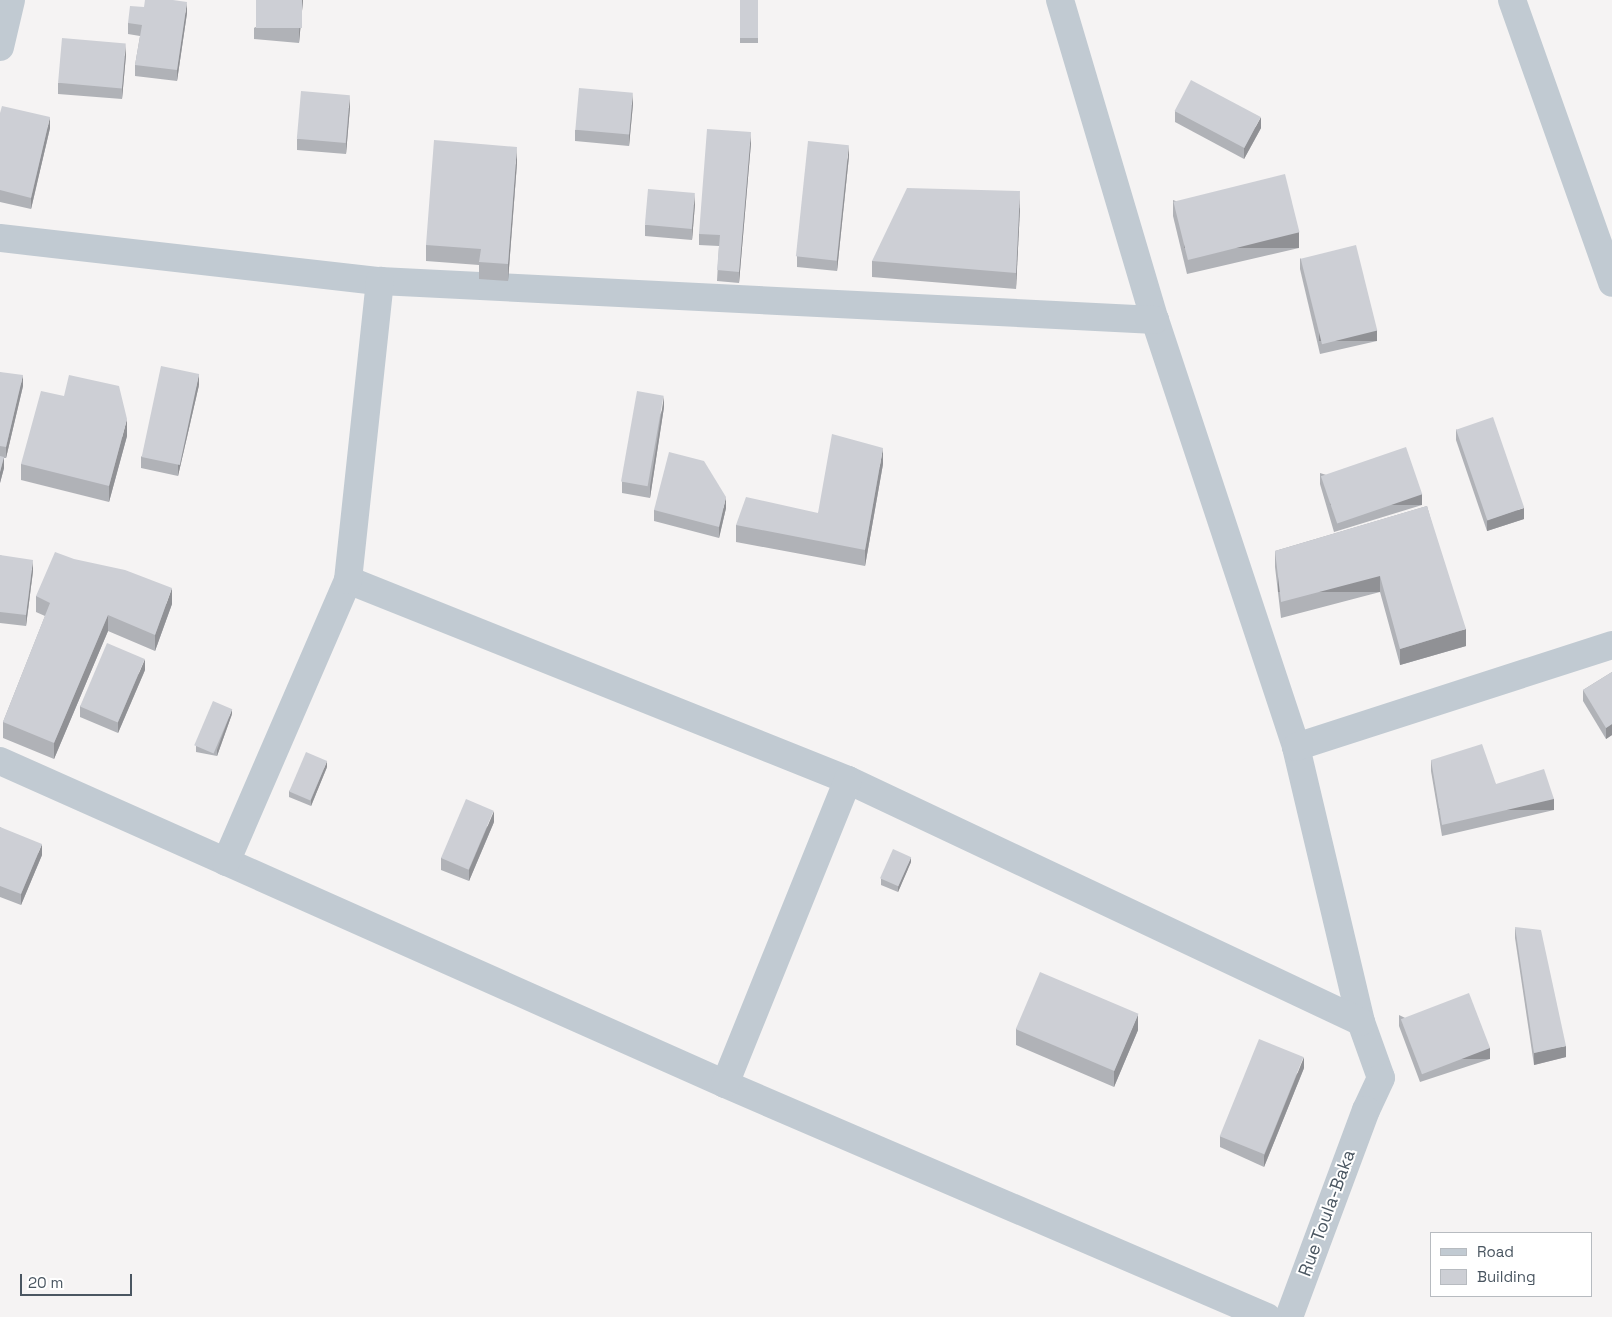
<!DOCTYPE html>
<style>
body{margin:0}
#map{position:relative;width:1612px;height:1317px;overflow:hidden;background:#f5f3f3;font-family:"Space Grotesk",sans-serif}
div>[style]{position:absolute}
.minor>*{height:28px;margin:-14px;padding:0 14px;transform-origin:14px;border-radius:14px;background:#c1cad2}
.wall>*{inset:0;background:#b0b2b7;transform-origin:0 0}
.shaded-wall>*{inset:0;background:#909195;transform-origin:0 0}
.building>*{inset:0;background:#cdcfd5;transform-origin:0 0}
span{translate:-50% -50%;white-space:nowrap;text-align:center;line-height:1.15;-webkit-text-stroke:4px #fff;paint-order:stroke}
.street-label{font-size:18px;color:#4a5661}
.legend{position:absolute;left:1430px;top:1232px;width:162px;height:65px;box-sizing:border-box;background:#fff;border:1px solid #b7bbc0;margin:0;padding:6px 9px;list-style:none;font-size:15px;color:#4a5661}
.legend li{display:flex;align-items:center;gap:10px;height:25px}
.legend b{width:25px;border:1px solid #b7bbc0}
.scale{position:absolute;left:20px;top:1274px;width:112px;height:22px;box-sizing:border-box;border:2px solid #4a5661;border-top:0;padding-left:6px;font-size:15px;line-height:18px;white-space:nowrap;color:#4a5661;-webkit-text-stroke:4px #fff;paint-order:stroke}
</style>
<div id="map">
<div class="minor">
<i style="left:1060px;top:0;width:334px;rotate:73.5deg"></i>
<i style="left:1155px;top:320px;width:450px;rotate:71.7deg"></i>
<i style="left:1296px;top:747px;width:283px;rotate:76.7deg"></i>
<i style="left:1361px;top:1022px;width:59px;rotate:70.3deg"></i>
<i style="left:1381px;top:1078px;width:35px;rotate:115deg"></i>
<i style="left:1366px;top:1110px;width:221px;rotate:110.4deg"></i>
<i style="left:1512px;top:0;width:300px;rotate:70.5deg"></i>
<i style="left:0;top:47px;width:48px;rotate:-76.8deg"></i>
<i style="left:0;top:238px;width:382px;rotate:6.5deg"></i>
<i style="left:380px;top:281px;width:776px;rotate:2.88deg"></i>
<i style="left:348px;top:580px;width:539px;rotate:21.8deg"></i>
<i style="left:848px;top:780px;width:567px;rotate:25.25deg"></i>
<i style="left:1296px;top:747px;width:332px;rotate:-17.9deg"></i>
<i style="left:0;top:761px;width:794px;rotate:24.01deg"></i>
<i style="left:725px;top:1084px;width:590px;rotate:23.26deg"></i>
<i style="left:226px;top:862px;width:307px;rotate:-66.6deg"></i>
<i style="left:348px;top:580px;width:301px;rotate:-83.9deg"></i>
<i style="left:725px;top:1084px;width:328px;rotate:-68deg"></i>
</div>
<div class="wall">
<i style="clip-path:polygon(303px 0,299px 43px,254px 39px,254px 28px)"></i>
<i style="left:740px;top:0;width:18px;height:43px"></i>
<i style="clip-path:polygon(144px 7px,187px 13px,177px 81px,135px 76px,135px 65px,140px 36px,128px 34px,128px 23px)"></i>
<i style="clip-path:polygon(126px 55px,122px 99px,58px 94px,58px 83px)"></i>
<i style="clip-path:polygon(633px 104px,629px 146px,575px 141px,575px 130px)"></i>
<i style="clip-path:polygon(350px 107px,346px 154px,297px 150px,297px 139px)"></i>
<i style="clip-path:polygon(1175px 111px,1261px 128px,1244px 159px,1175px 122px)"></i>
<i style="clip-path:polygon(0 113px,50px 128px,31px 209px,0 202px)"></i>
<i style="clip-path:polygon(751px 143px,739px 283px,717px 281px,719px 246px,699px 245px,699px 234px)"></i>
<i style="clip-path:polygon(849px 156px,837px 271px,797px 267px,797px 256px)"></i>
<i style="clip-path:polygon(517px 163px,508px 281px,479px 279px,479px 265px,426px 261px,426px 245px)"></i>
<i style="clip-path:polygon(1173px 200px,1299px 248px,1187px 274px,1173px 216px)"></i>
<i style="clip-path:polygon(695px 204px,692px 240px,645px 236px,645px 225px)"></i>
<i style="clip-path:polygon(1020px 208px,1016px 289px,872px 277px,872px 261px)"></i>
<i style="clip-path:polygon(1300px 258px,1377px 341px,1320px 354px,1300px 269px)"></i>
<i style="clip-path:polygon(0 372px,23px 386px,6px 458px,4px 458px,4px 468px,0 483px)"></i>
<i style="clip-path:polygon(199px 385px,178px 476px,141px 468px,141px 457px)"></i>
<i style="clip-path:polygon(664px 407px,650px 498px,622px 493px,622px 482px)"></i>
<i style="clip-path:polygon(1456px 429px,1524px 519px,1487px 531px,1456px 440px)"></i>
<i style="clip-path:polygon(127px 436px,109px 502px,21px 480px,21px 464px)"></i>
<i style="clip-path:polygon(883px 464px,865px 566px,736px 542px,736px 525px,818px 513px)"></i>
<i style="clip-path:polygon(1320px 473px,1422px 505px,1334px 532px,1320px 484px)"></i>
<i style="clip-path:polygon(1427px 506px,1466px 646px,1400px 665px,1380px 592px,1281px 618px,1275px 567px,1275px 551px)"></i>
<i style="clip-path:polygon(726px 508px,719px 538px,654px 521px,654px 510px)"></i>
<i style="clip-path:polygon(0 555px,33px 571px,26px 626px,0 623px)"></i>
<i style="clip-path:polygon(36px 596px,172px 604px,155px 651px,108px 631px,54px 759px,3px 738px,3px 722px,45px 616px,36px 612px)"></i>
<i style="clip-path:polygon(145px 670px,118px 733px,80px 717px,80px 706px)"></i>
<i style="clip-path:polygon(1612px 672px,1612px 735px,1606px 739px,1583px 701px,1583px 690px)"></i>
<i style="clip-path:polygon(232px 714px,217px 756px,196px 752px,196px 746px)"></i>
<i style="clip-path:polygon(1431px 760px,1496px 784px,1554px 810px,1442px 836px,1431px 771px)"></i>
<i style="clip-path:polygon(327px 767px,311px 806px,289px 797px,289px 791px)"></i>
<i style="clip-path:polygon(494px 822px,469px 881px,441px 870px,441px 858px)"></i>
<i style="clip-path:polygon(0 827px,42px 855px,21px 905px,0 897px)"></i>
<i style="clip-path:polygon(911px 862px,898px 892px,881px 885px,881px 879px)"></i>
<i style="clip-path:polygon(1515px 927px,1566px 1057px,1534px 1065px,1515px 938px)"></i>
<i style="clip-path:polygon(1399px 1015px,1490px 1059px,1420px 1082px,1399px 1026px)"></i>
<i style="clip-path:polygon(1016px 1029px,1138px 1030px,1114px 1087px,1016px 1045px)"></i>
<i style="clip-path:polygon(1304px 1068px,1264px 1167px,1220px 1147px,1220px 1136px)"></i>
</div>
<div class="shaded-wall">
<i style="clip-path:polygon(302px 0,303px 0,299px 43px,299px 32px)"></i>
<i style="clip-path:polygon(187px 2px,187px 13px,177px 81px,177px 70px)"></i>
<i style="clip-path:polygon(126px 44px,126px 55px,122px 99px,122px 88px)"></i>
<i style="clip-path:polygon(633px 93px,633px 104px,629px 146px,629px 135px)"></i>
<i style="clip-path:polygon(350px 95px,350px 107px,346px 154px,346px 143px)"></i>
<i style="clip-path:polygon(50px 117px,50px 128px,31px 209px,31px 198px)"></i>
<i style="clip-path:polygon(1261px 117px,1261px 128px,1244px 159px,1244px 148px)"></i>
<i style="clip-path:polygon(751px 132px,751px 143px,739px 283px,739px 272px)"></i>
<i style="clip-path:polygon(849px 145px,849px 156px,837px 271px,837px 260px)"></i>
<i style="clip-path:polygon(517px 147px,517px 163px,508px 281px,508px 264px)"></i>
<i style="clip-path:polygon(1020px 191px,1020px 208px,1016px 289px,1016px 273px)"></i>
<i style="clip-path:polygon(695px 193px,695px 204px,692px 240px,692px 229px)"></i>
<i style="left:1299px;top:232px;width:16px;height:115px;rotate:90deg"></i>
<i style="left:1377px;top:330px;width:11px;height:58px;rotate:90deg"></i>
<i style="clip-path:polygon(199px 374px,199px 385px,178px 476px,178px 465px)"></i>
<i style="clip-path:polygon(23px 375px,23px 386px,6px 458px,6px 447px)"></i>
<i style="clip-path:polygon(664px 396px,664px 407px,650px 498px,650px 487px)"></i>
<i style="clip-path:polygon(127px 419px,127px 436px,109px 502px,109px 486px)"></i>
<i style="clip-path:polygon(883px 448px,883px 464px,865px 566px,865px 550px)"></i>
<i style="clip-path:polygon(4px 457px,4px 468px,0 483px,0 472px)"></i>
<i style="left:1422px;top:494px;width:11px;height:92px;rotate:90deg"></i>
<i style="clip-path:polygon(726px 497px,726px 508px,719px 538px,719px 527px)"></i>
<i style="clip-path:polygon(1524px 508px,1524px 519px,1487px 531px,1487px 520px)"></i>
<i style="clip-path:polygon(33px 560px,33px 571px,26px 626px,26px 615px)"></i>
<i style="left:1380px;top:576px;width:16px;height:102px;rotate:90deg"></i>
<i style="clip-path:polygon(172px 588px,172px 604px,155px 651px,155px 635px)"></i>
<i style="clip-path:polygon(108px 615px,108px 631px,54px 759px,54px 743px)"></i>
<i style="clip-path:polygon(1466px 629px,1466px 646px,1400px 665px,1400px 649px)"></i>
<i style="clip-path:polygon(145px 659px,145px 670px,118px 733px,118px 722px)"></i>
<i style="clip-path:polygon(232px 709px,232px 714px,217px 756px,217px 750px)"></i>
<i style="clip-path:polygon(1612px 724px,1612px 735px,1606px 739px,1606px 728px)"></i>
<i style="clip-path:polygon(327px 761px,327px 767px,311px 806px,311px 800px)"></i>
<i style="left:1554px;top:799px;width:11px;height:115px;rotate:90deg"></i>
<i style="clip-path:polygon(494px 811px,494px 822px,469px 881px,469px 870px)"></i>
<i style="clip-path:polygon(42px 844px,42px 855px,21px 905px,21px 894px)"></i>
<i style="clip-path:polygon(911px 857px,911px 862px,898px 892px,898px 887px)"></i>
<i style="clip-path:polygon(1138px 1014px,1138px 1030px,1114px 1087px,1114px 1071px)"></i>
<i style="clip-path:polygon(1566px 1046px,1566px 1057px,1534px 1065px,1534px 1053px)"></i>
<i style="left:1490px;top:1048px;width:11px;height:74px;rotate:90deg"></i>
<i style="clip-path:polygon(1304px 1057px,1304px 1068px,1264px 1167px,1264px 1156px)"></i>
</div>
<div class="building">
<i style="clip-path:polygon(145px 0,173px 0,187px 2px,177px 70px,135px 65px,142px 25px,128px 23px,130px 6px,144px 7px)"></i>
<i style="left:256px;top:0;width:46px;height:28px"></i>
<i style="left:740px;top:0;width:18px;height:38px"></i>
<i style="left:62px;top:38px;width:64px;height:45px;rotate:5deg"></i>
<i style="left:1191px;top:80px;width:79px;height:35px;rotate:28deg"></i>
<i style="left:579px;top:88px;width:54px;height:42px;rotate:5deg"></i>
<i style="left:301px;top:91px;width:49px;height:48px;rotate:5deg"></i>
<i style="clip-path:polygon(2px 106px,50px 117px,31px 198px,0 190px,0 113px)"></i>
<i style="clip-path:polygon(707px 129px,751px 132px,739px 272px,717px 270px,720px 235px,699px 234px)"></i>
<i style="clip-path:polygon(434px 140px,517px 147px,508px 264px,479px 262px,481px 249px,426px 245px)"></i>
<i style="left:808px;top:141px;width:41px;height:116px;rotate:6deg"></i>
<i style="left:1285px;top:174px;width:60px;height:115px;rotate:76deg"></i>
<i style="clip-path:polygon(907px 188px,1020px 191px,1016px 273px,872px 261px)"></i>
<i style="left:648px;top:189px;width:47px;height:36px;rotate:5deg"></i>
<i style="left:1356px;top:245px;width:88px;height:57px;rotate:76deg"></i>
<i style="left:161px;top:366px;width:39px;height:93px;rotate:12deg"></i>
<i style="clip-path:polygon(0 372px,23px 375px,6px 447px,0 446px)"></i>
<i style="clip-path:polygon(69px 375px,119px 386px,127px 419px,109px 486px,21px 464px,41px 391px,64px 396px)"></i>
<i style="left:637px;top:391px;width:27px;height:92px;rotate:10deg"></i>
<i style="left:1493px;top:417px;width:96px;height:39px;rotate:71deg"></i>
<i style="clip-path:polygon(832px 434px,883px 448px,865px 550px,736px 525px,746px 497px,818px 513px)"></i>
<i style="left:1406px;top:447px;width:50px;height:90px;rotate:71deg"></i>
<i style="clip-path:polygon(669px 452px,704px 461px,726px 497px,719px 527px,654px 510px)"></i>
<i style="clip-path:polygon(0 456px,4px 457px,0 472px)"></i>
<i style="clip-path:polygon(1427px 506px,1466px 629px,1400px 649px,1380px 576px,1281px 602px,1275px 551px)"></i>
<i style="clip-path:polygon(55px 552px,74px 559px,125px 570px,172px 588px,155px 635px,108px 615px,54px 743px,3px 722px,50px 603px,36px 596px)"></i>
<i style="clip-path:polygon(0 555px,33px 560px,26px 615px,0 612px)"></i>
<i style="left:107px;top:643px;width:41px;height:69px;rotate:23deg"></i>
<i style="clip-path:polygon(1612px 672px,1612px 724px,1606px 728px,1583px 690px)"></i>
<i style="left:213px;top:701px;width:21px;height:48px;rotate:23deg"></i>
<i style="clip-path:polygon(1482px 744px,1496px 784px,1544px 769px,1554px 799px,1442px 825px,1431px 760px)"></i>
<i style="left:306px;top:752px;width:23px;height:43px;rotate:23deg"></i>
<i style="left:466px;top:799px;width:30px;height:64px;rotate:23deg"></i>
<i style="clip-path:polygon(0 827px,42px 844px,21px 894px,0 886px)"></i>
<i style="left:893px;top:849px;width:20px;height:32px;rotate:24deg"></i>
<i style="clip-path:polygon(1515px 927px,1541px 930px,1566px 1046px,1534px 1053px)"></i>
<i style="left:1040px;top:972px;width:107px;height:62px;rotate:23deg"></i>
<i style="left:1469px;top:993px;width:59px;height:73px;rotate:69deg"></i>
<i style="left:1259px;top:1039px;width:48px;height:105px;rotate:22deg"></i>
</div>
<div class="street-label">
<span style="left:1327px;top:1213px;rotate:-70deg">Rue Toula-Baka</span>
</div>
<ul class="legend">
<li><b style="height:6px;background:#c1cad2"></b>Road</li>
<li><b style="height:14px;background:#cdcfd5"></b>Building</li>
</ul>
<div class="scale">20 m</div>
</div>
